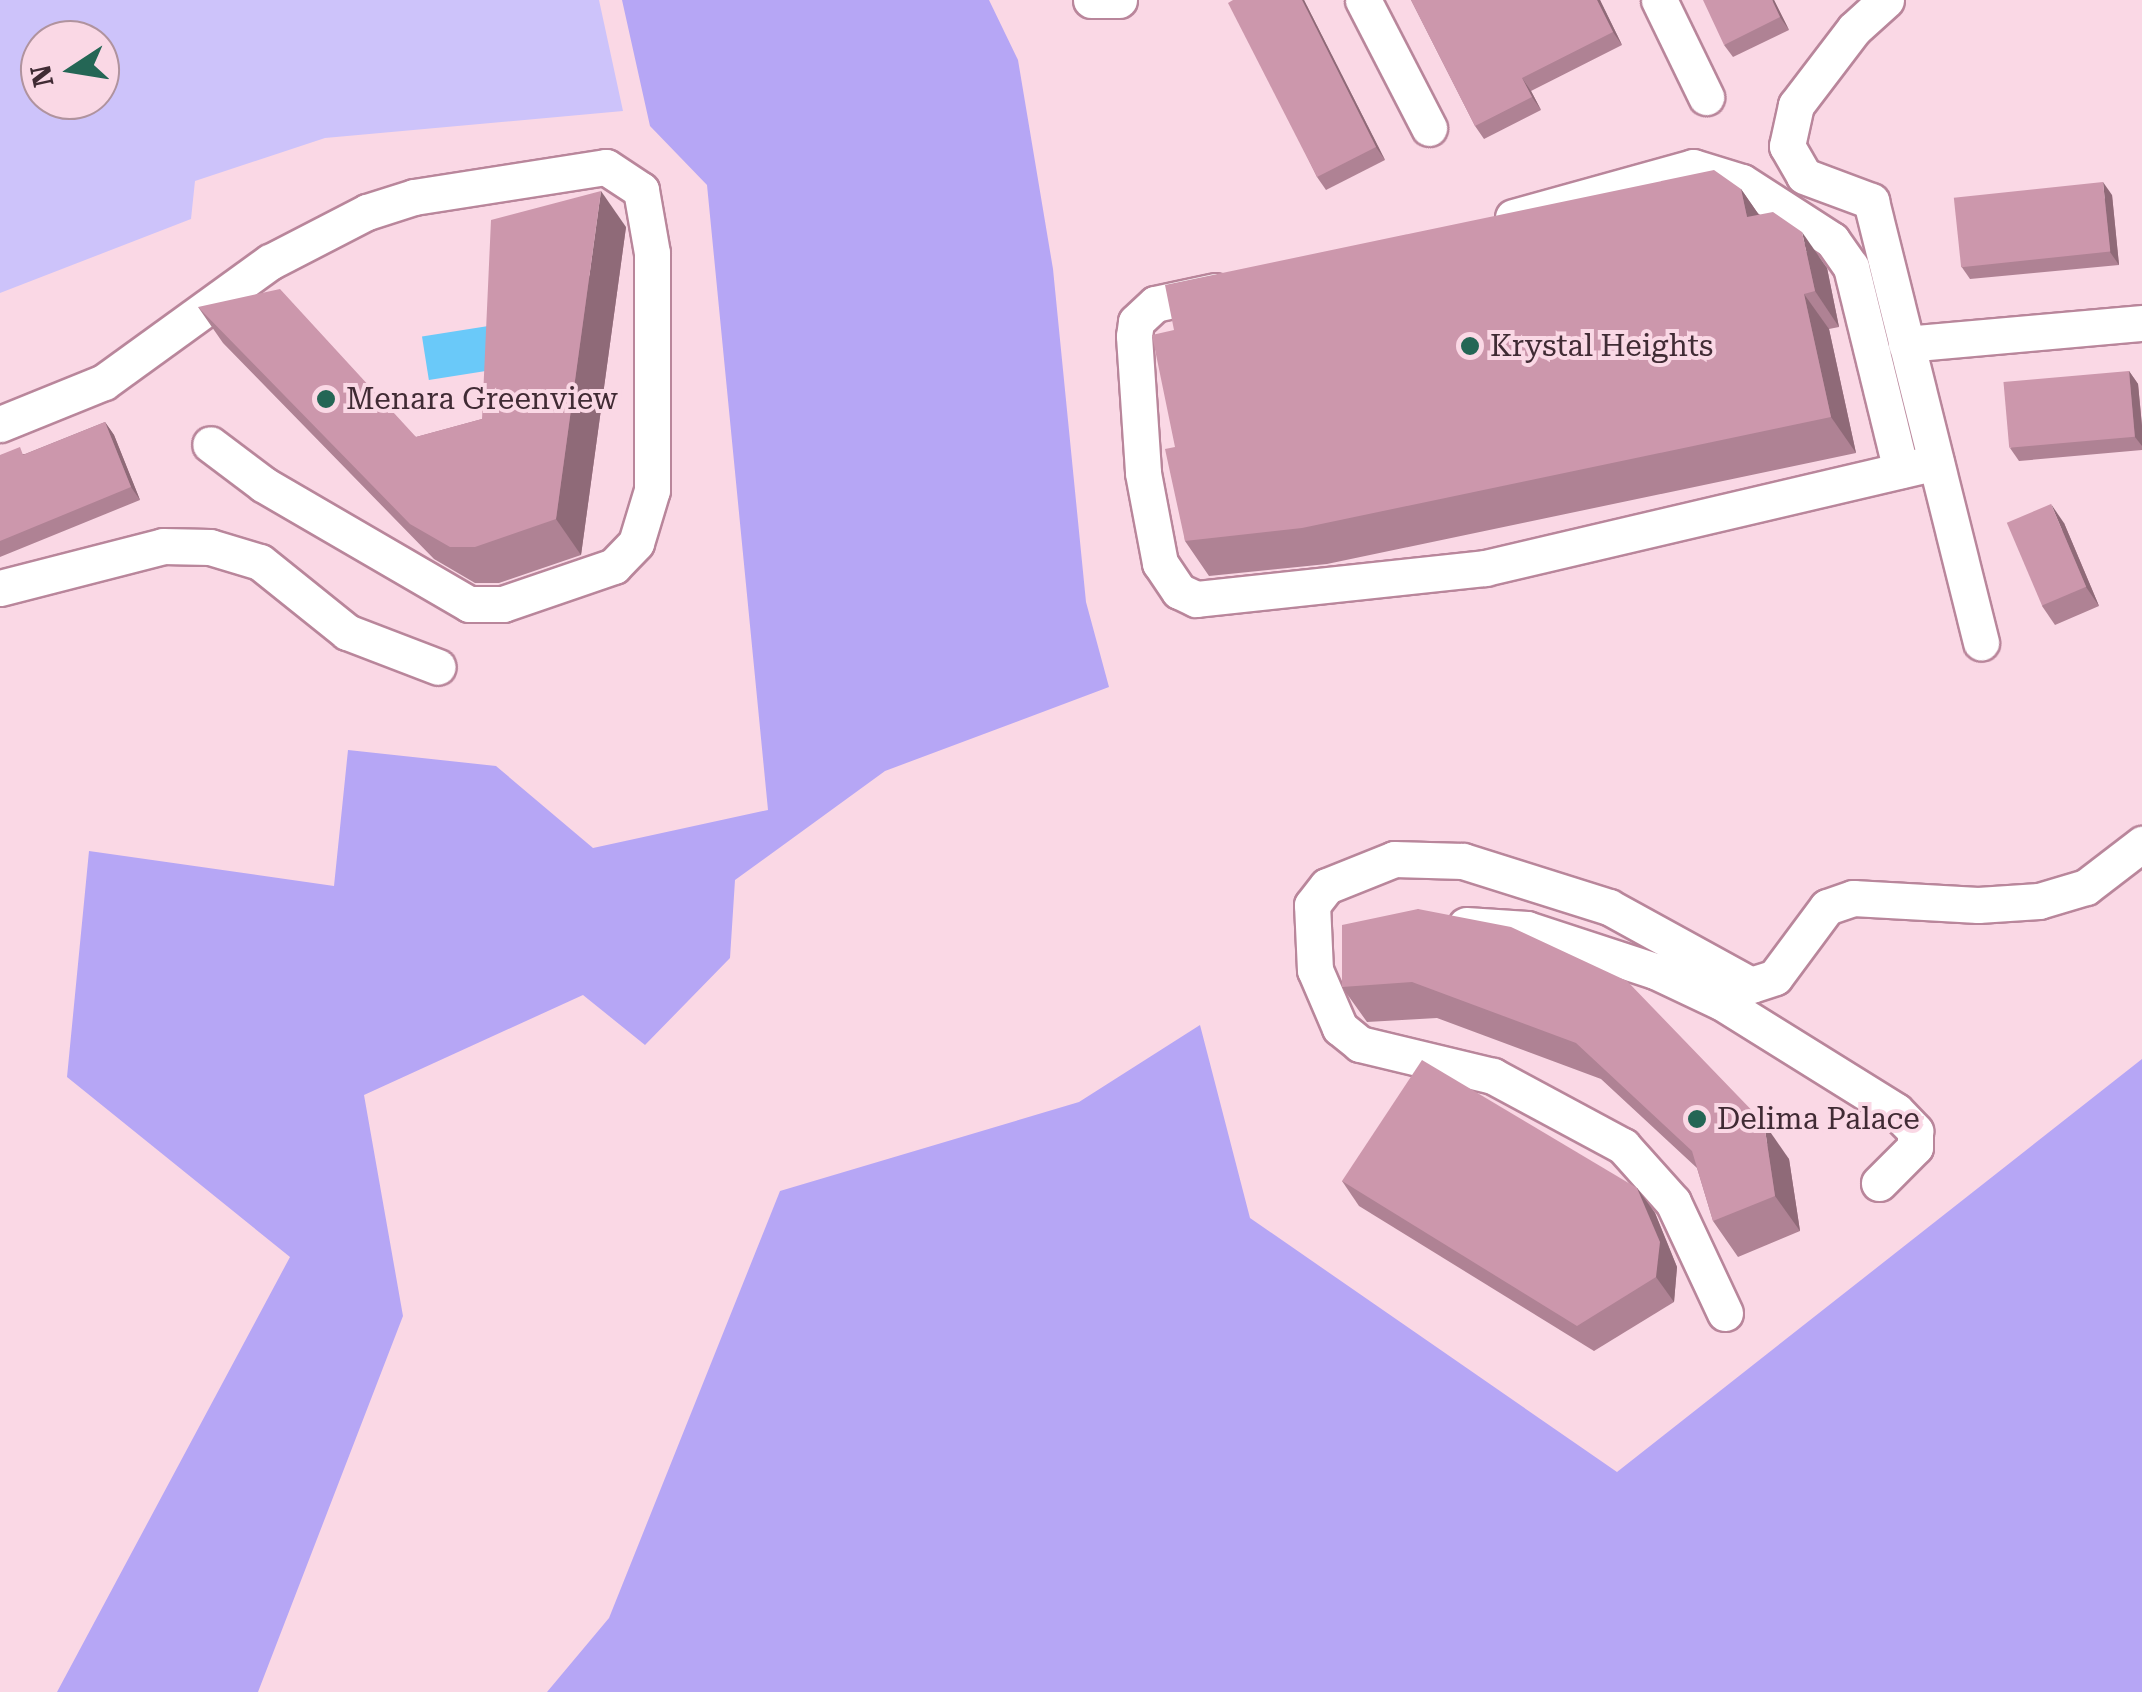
<!DOCTYPE html>
<style>
body{margin:0}
#map{position:relative;width:2142px;height:1692px;overflow:hidden;background:#fad8e5;font-family:"Roboto Serif",serif}
div>[style]{position:absolute}
.green>*{inset:0;background:#cdc3fa}
.forest>*{inset:0;background:#b6a6f5}
.water>*{inset:0;background:#6ac9f9;transform-origin:0 0}
.roads{filter:drop-shadow(2px 0 #b9869b) drop-shadow(-2px 0 #b9869b) drop-shadow(0 2px #b9869b) drop-shadow(0 -2px #b9869b)}
.minor>*{height:35px;margin:-17.5px;padding:0 17.5px;transform-origin:17.5px;border-radius:17.5px;background:#fff}
.wall>*{inset:0;background:#af8294}
.shaded-wall>*{inset:0;background:#8f6a78}
.building>*{inset:0;background:#cc97ac;transform-origin:0 0}
.dots>*{width:28px;height:28px;translate:-50% -50%;box-sizing:border-box;border:5px solid #fad8e5;border-radius:50%}
span{translate:-50% -50%;white-space:nowrap;text-align:center;line-height:1.15;-webkit-text-stroke:8px #fad8e5;paint-order:stroke}
.poi-label{font-size:30px;color:#402b34}
.left{translate:0 -50%;text-align:left}
.north{position:absolute;left:20px;top:20px;width:100px;height:100px;box-sizing:border-box;background:#fad8e5;border:2px solid #b0939e;border-radius:50%;rotate:258deg;font-size:28px;font-weight:700;line-height:40px;text-align:center;color:#402b34}
.north::after{content:'';display:block;margin:auto;width:35px;height:45px;background:#246655;clip-path:polygon(50% 0,100% 100%,50% 72%,0 100%)}
</style>
<div id="map">
<div class="green">
<i style="clip-path:polygon(evenodd,0 0,599px 0,623px 111px,325px 138px,195px 181px,191px 219px,0 293px,0 0,40px 40px,100px 40px,100px 100px,40px 100px,40px 40px)"></i>
</div>
<div class="forest">
<i style="clip-path:polygon(622px 0,989px 0,1018px 60px,1053px 269px,1086px 602px,1109px 687px,885px 771px,735px 880px,730px 958px,645px 1045px,583px 995px,364px 1095px,403px 1316px,258px 1692px,57px 1692px,290px 1257px,67px 1077px,89px 851px,334px 886px,348px 750px,496px 766px,593px 848px,768px 810px,707px 185px,650px 126px)"></i>
<i style="clip-path:polygon(1200px 1025px,1250px 1218px,1617px 1472px,2142px 1059px,2142px 1692px,547px 1692px,609px 1618px,780px 1191px,1079px 1102px)"></i>
</div>
<div class="water">
<i style="left:501px;top:324px;width:44px;height:80px;rotate:81deg"></i>
</div>
<div class="roads">
<div class="minor">
<i style="left:1091px;top:0;width:28px"></i>
<i style="left:1363px;top:0;width:144px;rotate:62.7deg"></i>
<i style="left:1659px;top:0;width:108px;rotate:64.1deg"></i>
<i style="left:1886px;top:0;width:43px;rotate:137.8deg"></i>
<i style="left:1854px;top:29px;width:96px;rotate:127.3deg"></i>
<i style="left:1796px;top:105px;width:42px;rotate:102.4deg"></i>
<i style="left:1787px;top:146px;width:34px;rotate:60deg"></i>
<i style="left:1804px;top:176px;width:72px;rotate:20.5deg"></i>
<i style="left:1871px;top:201px;width:455px;rotate:76deg"></i>
<i style="left:1513px;top:217px;width:187px;rotate:-15.5deg"></i>
<i style="left:1693px;top:167px;width:51px;rotate:17deg"></i>
<i style="left:1742px;top:182px;width:107px;rotate:32.8deg"></i>
<i style="left:1832px;top:240px;width:33px;rotate:55deg"></i>
<i style="left:1851px;top:267px;width:209px;rotate:76.2deg"></i>
<i style="left:1215px;top:291px;width:61px;rotate:167.8deg"></i>
<i style="left:1155px;top:304px;width:26px;rotate:137deg"></i>
<i style="left:1136px;top:322px;width:14px;rotate:98deg"></i>
<i style="left:1134px;top:336px;width:137px;rotate:86.2deg"></i>
<i style="left:1143px;top:473px;width:92px;rotate:79.3deg"></i>
<i style="left:1160px;top:563px;width:34px;rotate:56deg"></i>
<i style="left:1179px;top:591px;width:19px;rotate:25deg"></i>
<i style="left:1196px;top:599px;width:291px;rotate:-6.1deg"></i>
<i style="left:1485px;top:568px;width:463px;rotate:-13.2deg"></i>
<i style="left:1906px;top:344px;width:237px;rotate:-5.1deg"></i>
<i style="left:0;top:424px;width:112px;rotate:-22deg"></i>
<i style="left:104px;top:382px;width:205px;rotate:-35.9deg"></i>
<i style="left:270px;top:262px;width:109px;rotate:-27.3deg"></i>
<i style="left:367px;top:212px;width:49px;rotate:-17.7deg"></i>
<i style="left:414px;top:197px;width:194px;rotate:-8.9deg"></i>
<i style="left:606px;top:167px;width:42px;rotate:33.3deg"></i>
<i style="left:641px;top:190px;width:64px;rotate:80.1deg"></i>
<i style="left:652px;top:253px;width:237px;rotate:90deg"></i>
<i style="left:652px;top:490px;width:55px;rotate:106.8deg"></i>
<i style="left:636px;top:543px;width:32px;rotate:134deg"></i>
<i style="left:614px;top:566px;width:117px;rotate:161.1deg"></i>
<i style="left:503px;top:604px;width:34px;rotate:180deg"></i>
<i style="left:469px;top:604px;width:238px;rotate:-149.8deg"></i>
<i style="left:263px;top:484px;width:66px;rotate:-143deg"></i>
<i style="left:0;top:588px;width:168px;rotate:-14.4deg"></i>
<i style="left:163px;top:546px;width:47px;rotate:1.2deg"></i>
<i style="left:210px;top:547px;width:52px;rotate:16.7deg"></i>
<i style="left:260px;top:562px;width:112px;rotate:38.8deg"></i>
<i style="left:347px;top:632px;width:97px;rotate:21deg"></i>
<i style="left:1466px;top:925px;width:61px;rotate:3.8deg"></i>
<i style="left:1527px;top:929px;width:135px;rotate:18.2deg"></i>
<i style="left:1655px;top:971px;width:73px;rotate:25.2deg"></i>
<i style="left:1721px;top:1002px;width:206px;rotate:31.9deg"></i>
<i style="left:1896px;top:1111px;width:28px;rotate:46deg"></i>
<i style="left:1915px;top:1131px;width:16px;rotate:90deg"></i>
<i style="left:1915px;top:1147px;width:51px;rotate:135deg"></i>
<i style="left:1725px;top:1313px;width:123px;rotate:-115.1deg"></i>
<i style="left:1673px;top:1202px;width:75px;rotate:-131.8deg"></i>
<i style="left:1623px;top:1146px;width:148px;rotate:-151.7deg"></i>
<i style="left:1493px;top:1076px;width:137px;rotate:-166.5deg"></i>
<i style="left:1360px;top:1044px;width:26px;rotate:-141deg"></i>
<i style="left:1340px;top:1028px;width:63px;rotate:-113.3deg"></i>
<i style="left:1315px;top:970px;width:65px;rotate:-92.6deg"></i>
<i style="left:1312px;top:905px;width:24px;rotate:-52deg"></i>
<i style="left:1327px;top:886px;width:72px;rotate:-21.9deg"></i>
<i style="left:1394px;top:859px;width:69px;rotate:1.7deg"></i>
<i style="left:1463px;top:861px;width:153px;rotate:17.5deg"></i>
<i style="left:1609px;top:907px;width:162px;rotate:28.8deg"></i>
<i style="left:1751px;top:985px;width:25px;rotate:-18deg"></i>
<i style="left:1775px;top:977px;width:87px;rotate:-53.4deg"></i>
<i style="left:1827px;top:907px;width:28px;rotate:-19deg"></i>
<i style="left:1853px;top:898px;width:125px;rotate:3.2deg"></i>
<i style="left:1978px;top:905px;width:61px;rotate:-3.8deg"></i>
<i style="left:2039px;top:901px;width:49px;rotate:-16.6deg"></i>
<i style="left:2086px;top:887px;width:71px;rotate:-37.5deg"></i>
</div>
</div>
<div class="wall">
<i style="clip-path:polygon(1233px 0,1304px 0,1385px 160px,1326px 190px,1317px 177px)"></i>
<i style="clip-path:polygon(1411px 0,1600px 0,1622px 45px,1531px 91px,1541px 110px,1484px 139px,1475px 126px)"></i>
<i style="clip-path:polygon(1774px 0,1789px 30px,1733px 57px,1724px 45px)"></i>
<i style="clip-path:polygon(1741px 189px,1759px 215px,1827px 268px,1839px 327px,1829px 329px,1856px 453px,1327px 564px,1209px 576px,1185px 541px,1175px 447px)"></i>
<i style="clip-path:polygon(2112px 195px,2119px 265px,1970px 279px,1961px 266px)"></i>
<i style="clip-path:polygon(626px 227px,581px 555px,499px 583px,475px 583px,434px 559px,223px 343px,198px 307px,416px 437px,482px 419px)"></i>
<i style="clip-path:polygon(2129px 371px,2138px 384px,2142px 426px,2142px 450px,2019px 461px,2010px 448px)"></i>
<i style="clip-path:polygon(105px 422px,114px 435px,140px 500px,0 557px,0 455px,25px 454px)"></i>
<i style="clip-path:polygon(2064px 523px,2099px 606px,2055px 625px,2042px 606px)"></i>
<i style="clip-path:polygon(1418px 909px,1789px 1159px,1800px 1231px,1738px 1257px,1713px 1221px,1697px 1168px,1601px 1079px,1437px 1018px,1367px 1022px,1342px 987px)"></i>
<i style="clip-path:polygon(1342px 1181px,1637px 1188px,1655px 1213px,1677px 1267px,1674px 1302px,1594px 1351px,1359px 1206px)"></i>
</div>
<div class="shaded-wall">
<i style="clip-path:polygon(1302px 0,1304px 0,1385px 160px,1376px 147px)"></i>
<i style="clip-path:polygon(1597px 0,1600px 0,1622px 45px,1613px 32px)"></i>
<i style="clip-path:polygon(1772px 0,1774px 0,1789px 30px,1780px 17px)"></i>
<i style="clip-path:polygon(1522px 78px,1531px 91px,1541px 110px,1532px 97px)"></i>
<i style="clip-path:polygon(2103px 182px,2112px 195px,2119px 265px,2110px 252px)"></i>
<i style="clip-path:polygon(1741px 189px,1766px 225px,1747px 217px)"></i>
<i style="clip-path:polygon(601px 191px,626px 227px,581px 555px,556px 519px)"></i>
<i style="clip-path:polygon(1802px 232px,1827px 268px,1839px 327px,1815px 291px)"></i>
<i style="clip-path:polygon(1804px 294px,1829px 329px,1856px 453px,1831px 417px)"></i>
<i style="clip-path:polygon(2129px 371px,2138px 384px,2142px 426px,2142px 446px,2135px 437px)"></i>
<i style="clip-path:polygon(105px 422px,114px 435px,140px 500px,131px 487px)"></i>
<i style="clip-path:polygon(2051px 504px,2064px 523px,2099px 606px,2086px 587px)"></i>
<i style="clip-path:polygon(1764px 1123px,1789px 1159px,1800px 1231px,1775px 1196px)"></i>
<i style="clip-path:polygon(1637px 1188px,1655px 1213px,1677px 1267px,1674px 1302px,1656px 1277px)"></i>
</div>
<div class="building">
<i style="clip-path:polygon(1233px 0,1302px 0,1376px 147px,1317px 177px,1228px 3px)"></i>
<i style="clip-path:polygon(1411px 0,1597px 0,1613px 32px,1522px 78px,1532px 97px,1475px 126px)"></i>
<i style="clip-path:polygon(1703px 0,1772px 0,1780px 17px,1724px 45px)"></i>
<i style="clip-path:polygon(1714px 170px,1741px 189px,1747px 217px,1773px 212px,1802px 232px,1815px 291px,1804px 294px,1831px 417px,1302px 528px,1185px 541px,1165px 449px,1175px 447px,1152px 335px,1174px 330px,1165px 285px)"></i>
<i style="left:2103px;top:182px;width:70px;height:150px;rotate:84deg"></i>
<i style="clip-path:polygon(601px 191px,556px 519px,475px 547px,450px 547px,410px 524px,198px 307px,280px 289px,416px 437px,482px 419px,491px 220px)"></i>
<i style="left:2129px;top:371px;width:66px;height:126px;rotate:85deg"></i>
<i style="clip-path:polygon(105px 422px,131px 487px,0 541px,0 455px,20px 447px,23px 455px)"></i>
<i style="left:2051px;top:504px;width:90px;height:48px;rotate:67deg"></i>
<i style="clip-path:polygon(1418px 909px,1511px 927px,1627px 981px,1764px 1123px,1775px 1196px,1713px 1221px,1692px 1151px,1576px 1043px,1412px 982px,1342px 987px,1342px 925px)"></i>
<i style="clip-path:polygon(1422px 1060px,1637px 1188px,1660px 1242px,1656px 1277px,1577px 1326px,1342px 1181px)"></i>
</div>
<div class="dots">
<i style="left:1470px;top:346px;background:#246655"></i>
<i style="left:326px;top:399px;background:#246655"></i>
<i style="left:1697px;top:1119px;background:#246655"></i>
</div>
<div class="poi-label">
<span class="left" style="left:1490px;top:346px">Krystal Heights</span>
<span class="left" style="left:346px;top:399px">Menara Greenview</span>
<span class="left" style="left:1717px;top:1119px">Delima Palace</span>
</div>
<div class="north">N</div>
</div>
